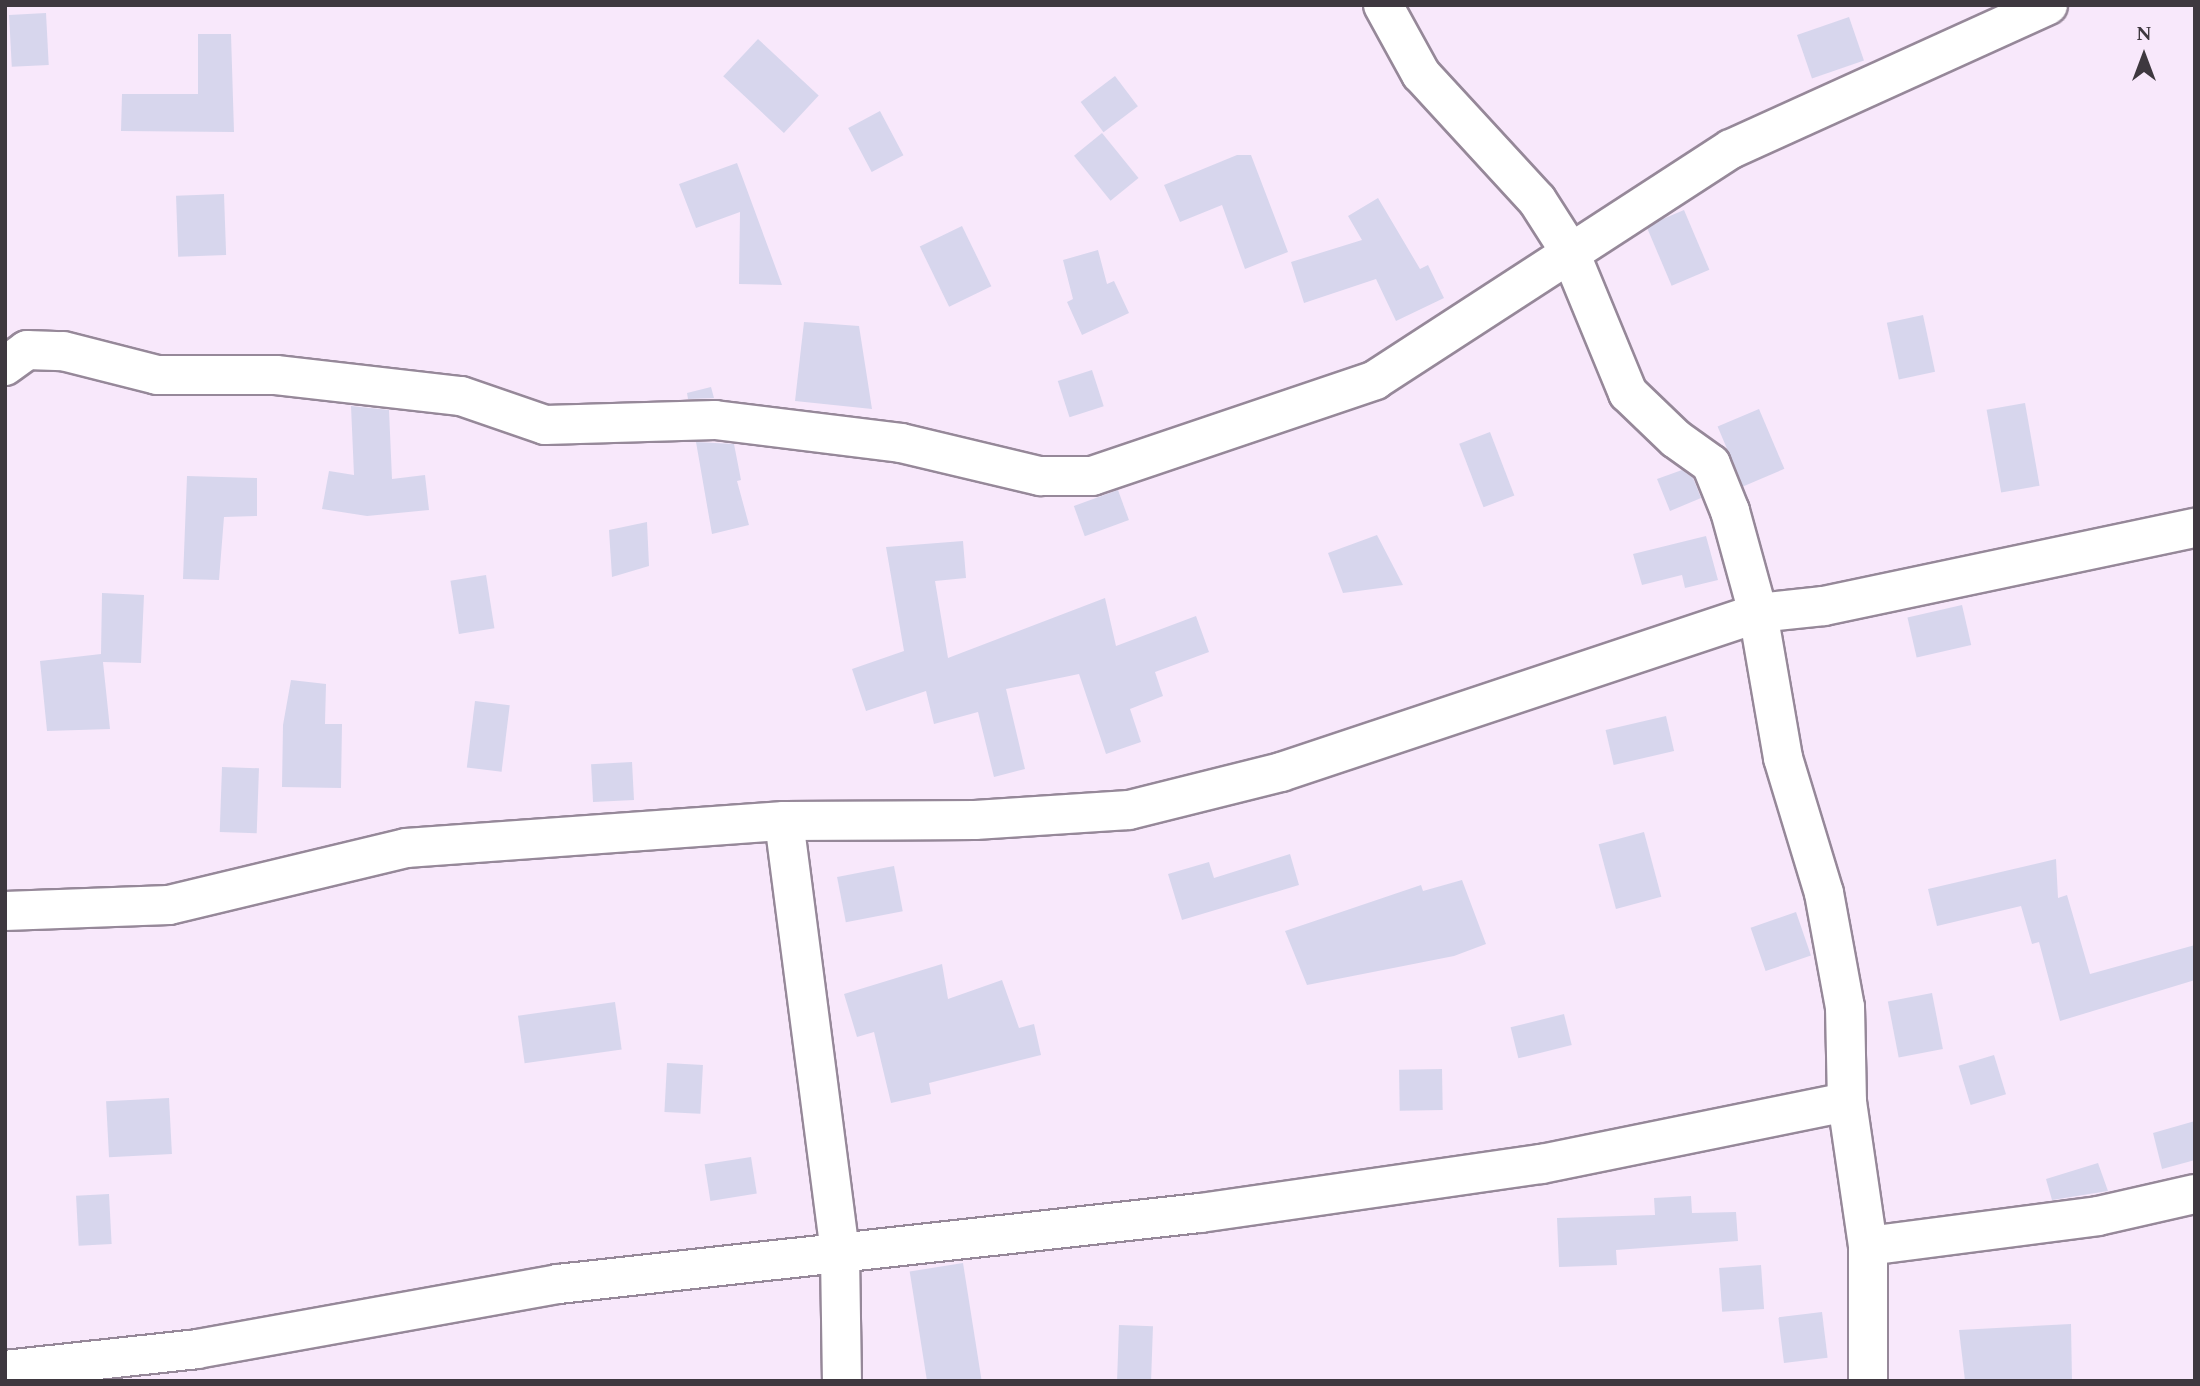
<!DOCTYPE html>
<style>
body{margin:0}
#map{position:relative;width:2200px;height:1386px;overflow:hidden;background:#f8e8fb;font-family:Spectral,serif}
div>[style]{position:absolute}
.building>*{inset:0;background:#d7d6ed;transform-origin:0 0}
.roads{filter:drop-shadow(2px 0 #968899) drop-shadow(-2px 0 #968899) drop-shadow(0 2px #968899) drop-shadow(0 -2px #968899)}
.minor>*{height:38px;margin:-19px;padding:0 19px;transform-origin:19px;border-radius:19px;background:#fff}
span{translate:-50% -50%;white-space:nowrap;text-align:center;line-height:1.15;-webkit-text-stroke:7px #f8e8fb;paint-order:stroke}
.frame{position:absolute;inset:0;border:7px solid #3e383f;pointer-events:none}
.north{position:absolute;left:2109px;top:21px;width:70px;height:70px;-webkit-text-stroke:5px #f8e8fb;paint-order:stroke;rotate:0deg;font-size:19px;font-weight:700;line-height:28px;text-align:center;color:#3e383f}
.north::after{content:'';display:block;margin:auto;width:24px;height:32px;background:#3e383f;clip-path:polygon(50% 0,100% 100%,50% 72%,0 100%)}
</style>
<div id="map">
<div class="building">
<i style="left:46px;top:13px;width:52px;height:37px;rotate:87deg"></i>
<i style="left:1849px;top:17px;width:46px;height:55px;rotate:71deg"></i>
<i style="clip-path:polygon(198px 34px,231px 34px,234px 132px,121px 131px,122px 94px,198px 94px)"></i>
<i style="left:758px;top:39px;width:83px;height:51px;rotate:43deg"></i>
<i style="left:1115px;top:76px;width:38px;height:43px;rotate:53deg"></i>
<i style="left:880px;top:111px;width:50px;height:36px;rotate:62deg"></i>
<i style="left:1102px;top:133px;width:58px;height:36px;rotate:51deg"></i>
<i style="clip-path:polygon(1237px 155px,1251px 155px,1288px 252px,1245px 269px,1222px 205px,1180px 222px,1164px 185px)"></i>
<i style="clip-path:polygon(737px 163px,743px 179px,782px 285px,739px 284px,740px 212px,696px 228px,679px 184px)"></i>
<i style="left:224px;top:194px;width:61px;height:48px;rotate:88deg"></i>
<i style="clip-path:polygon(1378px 198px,1420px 269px,1428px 265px,1444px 298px,1396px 321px,1376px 279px,1304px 303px,1291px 262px,1362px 240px,1348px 216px)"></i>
<i style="left:1684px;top:210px;width:65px;height:41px;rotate:67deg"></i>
<i style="left:962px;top:226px;width:67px;height:47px;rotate:64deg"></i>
<i style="clip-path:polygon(1098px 250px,1107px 284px,1114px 281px,1129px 313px,1082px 335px,1067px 302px,1073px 299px,1063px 260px)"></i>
<i style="left:1923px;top:315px;width:58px;height:37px;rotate:78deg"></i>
<i style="clip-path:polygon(804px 322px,859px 326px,872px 409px,795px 401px)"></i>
<i style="left:1092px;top:370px;width:38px;height:36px;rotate:72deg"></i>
<i style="clip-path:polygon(711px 387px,714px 398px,688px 399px,687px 393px)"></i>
<i style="left:2025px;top:403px;width:84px;height:39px;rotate:80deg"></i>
<i style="clip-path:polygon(351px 406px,389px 410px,392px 479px,425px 475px,429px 510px,367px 516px,322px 509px,329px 471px,354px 475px)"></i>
<i style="left:1759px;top:409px;width:65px;height:45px;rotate:67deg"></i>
<i style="left:1490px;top:432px;width:68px;height:33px;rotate:69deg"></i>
<i style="clip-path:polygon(696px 442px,734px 444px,741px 480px,737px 481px,749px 525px,712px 534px)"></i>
<i style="clip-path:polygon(1682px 470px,1693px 478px,1701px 498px,1670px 511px,1657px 479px)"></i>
<i style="clip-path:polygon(187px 476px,257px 478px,257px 516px,224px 517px,219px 580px,183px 579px)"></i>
<i style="left:1118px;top:490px;width:32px;height:47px;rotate:70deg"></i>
<i style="clip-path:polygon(647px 522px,649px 566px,612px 577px,609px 530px)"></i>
<i style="clip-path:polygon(1377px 535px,1403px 585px,1343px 593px,1328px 553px)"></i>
<i style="clip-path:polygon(1706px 536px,1718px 580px,1685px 588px,1682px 575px,1642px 585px,1633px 554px)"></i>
<i style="clip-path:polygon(963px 541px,966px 578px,935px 581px,948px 658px,1105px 598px,1116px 646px,1196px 616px,1209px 652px,1155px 672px,1163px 696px,1130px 709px,1141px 742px,1106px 754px,1079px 674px,1006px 689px,1025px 769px,994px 777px,978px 712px,934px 724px,926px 691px,866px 711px,852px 669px,904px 651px,886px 547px)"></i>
<i style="left:486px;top:575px;width:54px;height:36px;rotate:81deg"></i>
<i style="clip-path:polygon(102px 593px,144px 595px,141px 663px,103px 662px,110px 729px,47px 731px,40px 661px,101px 654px)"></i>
<i style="left:1962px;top:605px;width:41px;height:56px;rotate:77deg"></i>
<i style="clip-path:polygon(291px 680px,326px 684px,325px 724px,342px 724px,341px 788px,282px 787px,283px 725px)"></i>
<i style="left:475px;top:701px;width:35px;height:67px;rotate:7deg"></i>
<i style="left:1666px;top:716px;width:36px;height:62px;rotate:77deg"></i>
<i style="left:632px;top:762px;width:38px;height:41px;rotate:87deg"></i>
<i style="left:222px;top:767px;width:37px;height:65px;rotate:2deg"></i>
<i style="left:1644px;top:832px;width:67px;height:47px;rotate:75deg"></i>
<i style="clip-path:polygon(1290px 854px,1299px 885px,1182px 920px,1168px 874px,1209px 862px,1214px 878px)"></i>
<i style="clip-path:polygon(2056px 859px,2058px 898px,2067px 895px,2090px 974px,2195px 945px,2195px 980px,2060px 1021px,2039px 942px,2032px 944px,2021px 906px,1937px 926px,1928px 889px)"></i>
<i style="left:894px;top:866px;width:46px;height:58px;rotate:79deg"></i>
<i style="clip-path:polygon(1462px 880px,1486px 944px,1454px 956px,1307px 985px,1285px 931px,1421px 885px,1423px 891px)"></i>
<i style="left:1796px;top:912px;width:46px;height:48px;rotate:71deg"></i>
<i style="clip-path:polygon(942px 964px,948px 999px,1002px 980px,1019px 1028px,1034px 1024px,1041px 1055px,929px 1083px,931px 1094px,891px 1103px,874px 1032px,857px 1037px,844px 994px)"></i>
<i style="left:1932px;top:993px;width:57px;height:45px;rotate:79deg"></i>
<i style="left:615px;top:1002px;width:48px;height:98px;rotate:82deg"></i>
<i style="left:1564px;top:1014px;width:32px;height:55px;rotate:76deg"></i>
<i style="left:1994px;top:1055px;width:41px;height:37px;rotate:73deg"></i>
<i style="left:667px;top:1063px;width:36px;height:49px;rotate:3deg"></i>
<i style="left:1442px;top:1069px;width:41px;height:43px;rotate:89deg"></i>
<i style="left:169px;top:1098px;width:56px;height:63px;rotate:87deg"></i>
<i style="clip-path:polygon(2195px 1121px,2195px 1160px,2162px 1169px,2153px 1133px)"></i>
<i style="left:751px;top:1157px;width:37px;height:47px;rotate:81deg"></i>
<i style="clip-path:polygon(2098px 1163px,2108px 1191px,2052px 1200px,2046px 1179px)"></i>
<i style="left:109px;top:1194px;width:50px;height:33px;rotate:87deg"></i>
<i style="clip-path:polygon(1691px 1196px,1692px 1213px,1736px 1212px,1738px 1241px,1616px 1250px,1617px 1265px,1559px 1267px,1557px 1218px,1655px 1215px,1654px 1198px)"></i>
<i style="left:963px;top:1263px;width:120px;height:54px;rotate:81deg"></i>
<i style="left:1761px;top:1265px;width:44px;height:42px;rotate:86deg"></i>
<i style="left:1822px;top:1312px;width:46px;height:44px;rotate:83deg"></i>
<i style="clip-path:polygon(2071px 1324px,2072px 1381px,1965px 1381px,1959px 1330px)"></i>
<i style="left:1119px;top:1325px;width:34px;height:54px;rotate:2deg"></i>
</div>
<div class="roads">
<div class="minor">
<i style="left:1383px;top:5px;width:79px;rotate:61.2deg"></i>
<i style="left:1421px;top:74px;width:171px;rotate:47.4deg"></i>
<i style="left:1537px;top:200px;width:59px;rotate:57.4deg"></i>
<i style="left:1569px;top:250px;width:155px;rotate:67.6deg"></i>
<i style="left:1628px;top:393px;width:66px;rotate:43.8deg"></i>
<i style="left:1676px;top:439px;width:43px;rotate:35.5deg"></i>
<i style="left:1711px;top:464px;width:51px;rotate:68deg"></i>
<i style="left:1730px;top:511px;width:106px;rotate:74.6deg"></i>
<i style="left:1758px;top:613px;width:147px;rotate:80.2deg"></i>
<i style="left:1783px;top:758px;width:141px;rotate:73.1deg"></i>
<i style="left:1824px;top:893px;width:116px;rotate:79.6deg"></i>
<i style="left:1845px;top:1007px;width:95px;rotate:88.8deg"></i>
<i style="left:1847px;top:1102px;width:146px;rotate:81.7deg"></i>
<i style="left:1868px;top:1246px;width:135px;rotate:90deg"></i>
<i style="left:5px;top:366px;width:27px;rotate:-36deg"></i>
<i style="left:27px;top:350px;width:36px;rotate:2deg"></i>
<i style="left:63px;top:351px;width:97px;rotate:14.3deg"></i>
<i style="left:157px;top:375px;width:119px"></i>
<i style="left:276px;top:375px;width:186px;rotate:6.5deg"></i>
<i style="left:461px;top:396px;width:89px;rotate:19deg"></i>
<i style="left:545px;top:425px;width:170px;rotate:-1.7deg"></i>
<i style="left:715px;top:420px;width:187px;rotate:7deg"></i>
<i style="left:901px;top:443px;width:143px;rotate:13.4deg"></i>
<i style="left:1040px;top:476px;width:52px"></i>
<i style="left:1092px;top:476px;width:299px;rotate:-18.7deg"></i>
<i style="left:1375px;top:380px;width:424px;rotate:-33deg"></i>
<i style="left:1731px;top:149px;width:348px;rotate:-24.4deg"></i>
<i style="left:784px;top:821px;width:438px;rotate:82.6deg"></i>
<i style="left:840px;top:1255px;width:126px;rotate:89.1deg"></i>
<i style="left:5px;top:911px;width:164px;rotate:-2.1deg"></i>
<i style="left:169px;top:905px;width:244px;rotate:-13.5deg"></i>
<i style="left:406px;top:848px;width:379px;rotate:-4.1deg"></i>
<i style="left:784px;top:821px;width:191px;rotate:-0.3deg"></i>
<i style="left:975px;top:820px;width:154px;rotate:-3.7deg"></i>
<i style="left:1129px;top:810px;width:157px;rotate:-14deg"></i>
<i style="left:1281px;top:772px;width:503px;rotate:-18.43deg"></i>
<i style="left:1758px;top:613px;width:66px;rotate:-6.1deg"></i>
<i style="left:1824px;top:606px;width:379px;rotate:-11.9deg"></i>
<i style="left:1868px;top:1246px;width:232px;rotate:-7.4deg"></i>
<i style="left:2098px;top:1216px;width:99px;rotate:-12.8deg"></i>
<i style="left:5px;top:1370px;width:193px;rotate:-6.2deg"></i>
<i style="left:197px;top:1349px;width:367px;rotate:-10.2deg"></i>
<i style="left:558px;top:1284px;width:646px;rotate:-6.31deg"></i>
<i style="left:1200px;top:1213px;width:345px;rotate:-8.2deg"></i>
<i style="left:1541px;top:1164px;width:312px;rotate:-11.5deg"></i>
</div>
</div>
<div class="frame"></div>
<div class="north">N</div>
</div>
